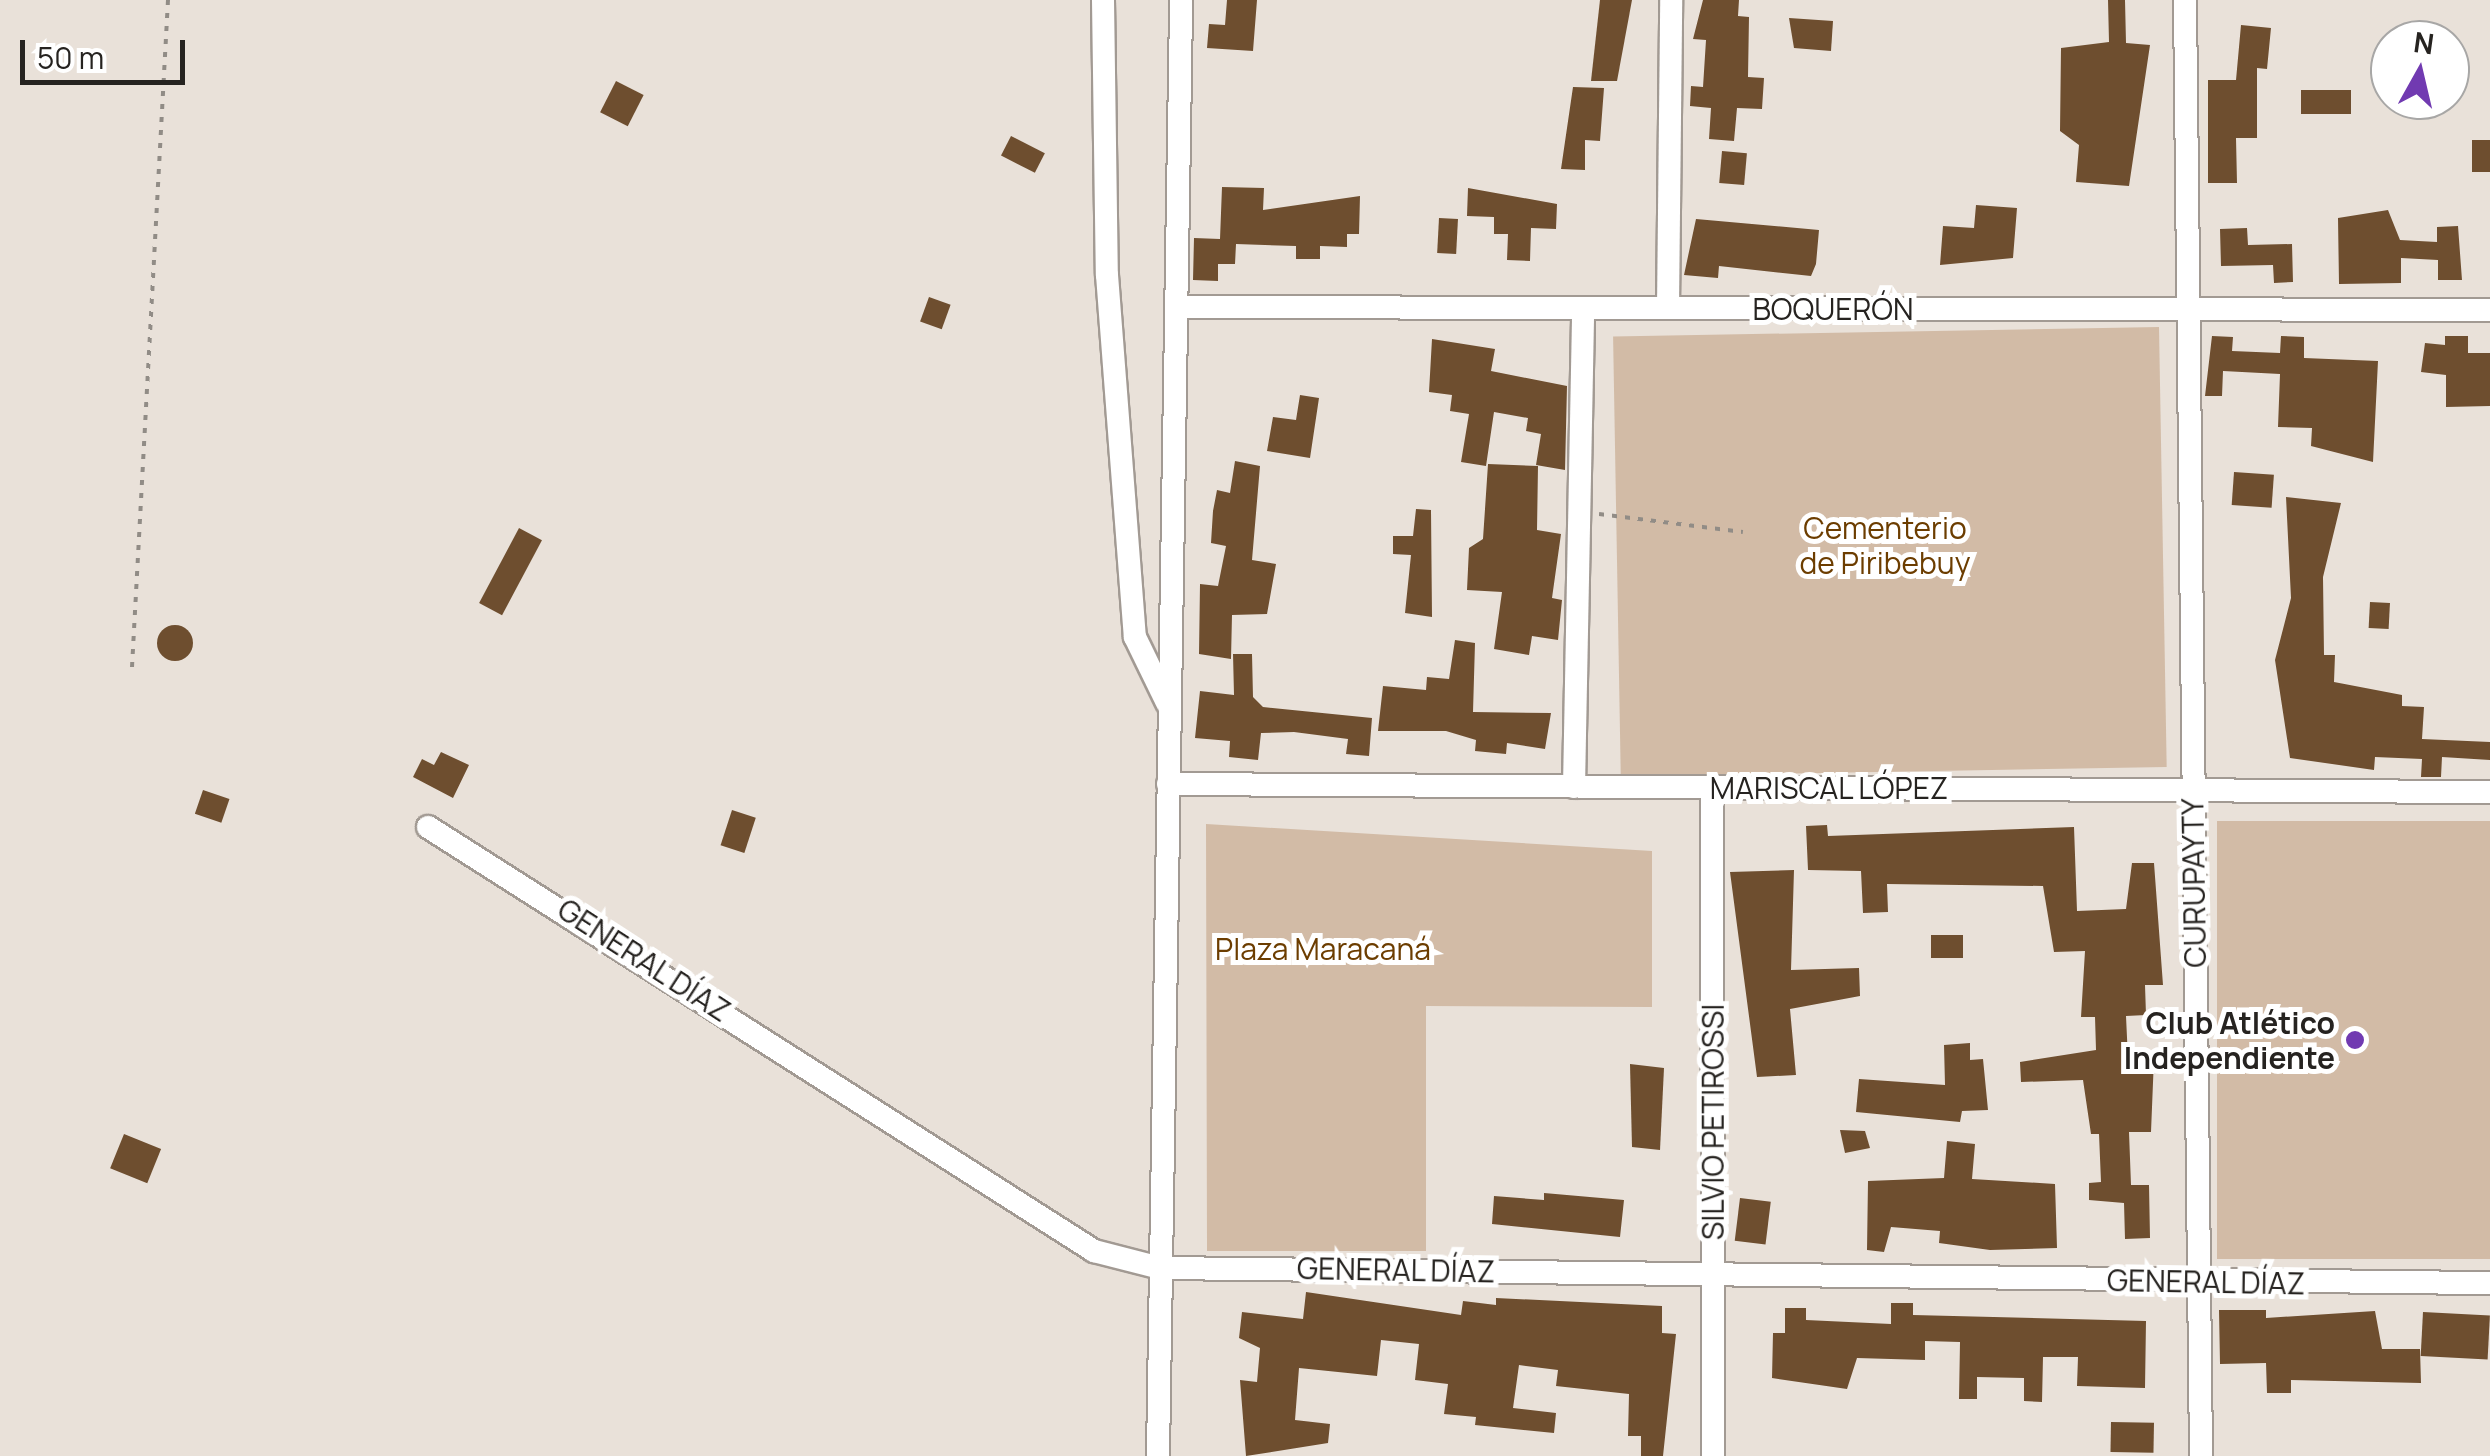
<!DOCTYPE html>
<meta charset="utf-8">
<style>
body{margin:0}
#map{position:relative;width:2490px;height:1456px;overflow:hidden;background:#e9e1d9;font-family:Manrope,sans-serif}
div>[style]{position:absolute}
.green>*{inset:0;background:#d2bba6;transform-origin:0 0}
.building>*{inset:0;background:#6e4e2f;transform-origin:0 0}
.round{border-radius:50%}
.path>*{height:4px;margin-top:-2px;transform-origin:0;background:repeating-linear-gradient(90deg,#918c86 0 5px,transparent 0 13px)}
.roads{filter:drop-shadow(2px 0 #a29a93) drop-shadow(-2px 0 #a29a93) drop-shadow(0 2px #a29a93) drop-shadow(0 -2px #a29a93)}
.street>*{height:22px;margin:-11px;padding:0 11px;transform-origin:11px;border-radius:11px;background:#fff}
.dots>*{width:28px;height:28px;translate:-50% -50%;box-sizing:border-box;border:5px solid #fff;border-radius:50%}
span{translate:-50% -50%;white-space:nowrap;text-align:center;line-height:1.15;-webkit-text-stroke:10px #fff;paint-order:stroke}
.street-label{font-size:30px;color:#262320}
.park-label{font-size:30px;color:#6c3d00}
.poi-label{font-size:30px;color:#262320;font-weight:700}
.right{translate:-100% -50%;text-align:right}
.north{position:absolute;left:2370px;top:20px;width:100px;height:100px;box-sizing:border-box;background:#fff;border:2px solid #a8a7a6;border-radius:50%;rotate:8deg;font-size:28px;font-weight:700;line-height:40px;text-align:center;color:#262320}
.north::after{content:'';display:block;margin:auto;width:35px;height:45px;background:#713ab1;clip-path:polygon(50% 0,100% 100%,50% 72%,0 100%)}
.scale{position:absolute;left:20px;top:40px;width:165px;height:45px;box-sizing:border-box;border:5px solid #262320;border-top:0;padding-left:12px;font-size:30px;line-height:35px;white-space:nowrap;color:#262320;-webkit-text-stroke:8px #fff;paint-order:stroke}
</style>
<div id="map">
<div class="green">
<i style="left:2159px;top:327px;width:440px;height:546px;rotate:89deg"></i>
<i style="left:2217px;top:821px;width:273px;height:438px"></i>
<i style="clip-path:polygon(1206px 824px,1652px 851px,1652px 1007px,1426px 1006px,1426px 1251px,1207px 1251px)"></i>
</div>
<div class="building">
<i style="clip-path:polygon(1227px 0,1257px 0,1253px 51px,1207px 48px,1209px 24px,1225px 25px)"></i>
<i style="clip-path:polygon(1600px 0,1632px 0,1617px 81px,1591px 81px)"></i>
<i style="clip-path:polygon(1703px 0,1739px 0,1738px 16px,1749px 17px,1748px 77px,1764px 78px,1762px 109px,1737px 108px,1734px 141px,1709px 139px,1711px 108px,1690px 106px,1691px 86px,1703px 87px,1706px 40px,1693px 39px)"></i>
<i style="clip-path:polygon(2108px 0,2125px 0,2126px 43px,2150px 45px,2129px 186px,2076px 182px,2079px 145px,2060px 131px,2061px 48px,2109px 42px)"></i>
<i style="clip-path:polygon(1789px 18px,1833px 21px,1831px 51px,1794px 48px)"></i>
<i style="clip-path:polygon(2241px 25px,2271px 28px,2267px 69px,2257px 68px,2257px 138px,2236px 138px,2237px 183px,2208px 183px,2208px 80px,2236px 80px)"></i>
<i style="left:616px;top:81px;width:31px;height:35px;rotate:27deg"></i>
<i style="clip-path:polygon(1573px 87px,1604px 88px,1600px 141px,1585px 140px,1585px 170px,1561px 169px)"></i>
<i style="left:2301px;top:90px;width:50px;height:24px"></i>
<i style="left:1011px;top:136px;width:38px;height:22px;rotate:27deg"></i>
<i style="left:2490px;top:140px;width:32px;height:18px;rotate:90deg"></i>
<i style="left:1722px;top:151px;width:25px;height:32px;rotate:5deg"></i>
<i style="clip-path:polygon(1222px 187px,1264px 188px,1263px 210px,1360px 196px,1359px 234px,1347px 234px,1347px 247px,1320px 246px,1320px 259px,1296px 259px,1296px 246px,1236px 244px,1235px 264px,1218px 264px,1218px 281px,1193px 280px,1194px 238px,1220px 239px)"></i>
<i style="clip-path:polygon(1468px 188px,1557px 204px,1556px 229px,1531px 228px,1530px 261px,1507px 260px,1508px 234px,1494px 234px,1494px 217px,1467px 216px)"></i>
<i style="clip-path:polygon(1976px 205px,2017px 208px,2013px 258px,1940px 265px,1943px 226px,1974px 228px)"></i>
<i style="clip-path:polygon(2388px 210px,2400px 240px,2437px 242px,2437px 227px,2458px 226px,2462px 280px,2438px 280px,2438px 260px,2401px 258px,2401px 283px,2339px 284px,2338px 218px)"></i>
<i style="left:1439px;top:218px;width:19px;height:35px;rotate:3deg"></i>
<i style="clip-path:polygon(1696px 219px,1819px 230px,1816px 264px,1811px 276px,1719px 266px,1718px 278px,1684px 275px)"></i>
<i style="clip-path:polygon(2247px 228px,2248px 245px,2292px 244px,2293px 282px,2274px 283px,2273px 265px,2221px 266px,2220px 229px)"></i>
<i style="left:929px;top:297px;width:23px;height:26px;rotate:20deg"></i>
<i style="clip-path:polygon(2212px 336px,2233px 337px,2232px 351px,2280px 353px,2281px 336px,2304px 337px,2304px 358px,2378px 361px,2373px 462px,2311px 446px,2312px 428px,2278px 427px,2280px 374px,2223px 371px,2222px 396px,2205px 396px)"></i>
<i style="clip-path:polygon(2445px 336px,2468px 336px,2468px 353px,2490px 353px,2490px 406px,2446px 407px,2446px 375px,2421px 372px,2425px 343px,2445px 345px)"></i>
<i style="clip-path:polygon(1432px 339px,1495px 349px,1491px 371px,1567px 386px,1565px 470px,1536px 465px,1541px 434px,1526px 431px,1528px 418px,1494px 412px,1486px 466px,1461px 462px,1469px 414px,1450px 411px,1452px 395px,1429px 392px)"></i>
<i style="clip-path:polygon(1300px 395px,1319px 398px,1310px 458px,1267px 451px,1273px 417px,1296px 420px)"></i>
<i style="clip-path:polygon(1235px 461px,1260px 466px,1252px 560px,1276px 564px,1267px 614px,1232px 615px,1231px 659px,1199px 654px,1200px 584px,1218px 586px,1226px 546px,1211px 543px,1213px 511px,1217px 490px,1230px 493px)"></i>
<i style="clip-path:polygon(1488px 464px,1538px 466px,1537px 530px,1561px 534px,1552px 598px,1562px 600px,1558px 640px,1532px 636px,1529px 655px,1494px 649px,1502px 592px,1467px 590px,1469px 548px,1483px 539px)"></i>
<i style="left:2234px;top:472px;width:40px;height:33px;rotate:4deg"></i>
<i style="clip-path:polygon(2286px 497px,2341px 503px,2323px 577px,2324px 655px,2335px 655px,2334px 682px,2402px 695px,2402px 706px,2424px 707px,2422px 739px,2490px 742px,2490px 760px,2442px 757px,2441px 777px,2421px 777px,2422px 759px,2375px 757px,2374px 770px,2290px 758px,2275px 660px,2291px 598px)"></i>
<i style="clip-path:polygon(1416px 509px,1431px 510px,1432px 617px,1405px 613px,1411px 555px,1393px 554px,1393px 536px,1413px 536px)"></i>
<i style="left:519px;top:528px;width:26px;height:85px;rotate:28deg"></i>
<i style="left:2370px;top:602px;width:20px;height:26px;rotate:3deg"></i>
<i class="round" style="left:157px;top:625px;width:36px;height:36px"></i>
<i style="clip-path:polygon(1455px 640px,1475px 643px,1473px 712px,1551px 713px,1545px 749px,1507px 743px,1506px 754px,1475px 751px,1476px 740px,1446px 731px,1378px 731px,1383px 686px,1426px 690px,1427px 677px,1449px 679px)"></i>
<i style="clip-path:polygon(1233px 654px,1252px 654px,1253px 697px,1263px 707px,1372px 718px,1369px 756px,1346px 754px,1348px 739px,1294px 732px,1261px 733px,1258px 760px,1229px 757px,1230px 741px,1195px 738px,1200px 691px,1234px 695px)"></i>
<i style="clip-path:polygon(441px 752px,469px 765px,453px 798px,413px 777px,422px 759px,434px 765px)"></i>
<i style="left:203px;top:790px;width:28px;height:25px;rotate:19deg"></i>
<i style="left:732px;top:810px;width:25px;height:37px;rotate:18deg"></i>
<i style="clip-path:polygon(1827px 825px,1828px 836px,2074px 827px,2077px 911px,2126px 909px,2132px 863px,2154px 863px,2163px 985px,2145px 985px,2146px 1015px,2126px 1016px,2128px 1059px,2154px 1058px,2151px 1132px,2129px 1132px,2131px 1185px,2149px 1185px,2150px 1238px,2125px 1239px,2124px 1203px,2089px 1200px,2089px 1183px,2101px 1182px,2099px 1134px,2091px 1134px,2083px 1080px,2021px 1082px,2020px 1062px,2096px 1050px,2095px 1017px,2081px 1017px,2085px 951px,2054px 952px,2043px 886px,1887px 884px,1888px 912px,1863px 913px,1861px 871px,1808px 870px,1806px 826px)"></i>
<i style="clip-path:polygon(1794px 870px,1791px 970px,1859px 968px,1860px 996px,1790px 1009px,1796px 1075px,1757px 1077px,1730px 872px)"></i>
<i style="left:1963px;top:935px;width:23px;height:32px;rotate:90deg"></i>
<i style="clip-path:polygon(1970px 1043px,1970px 1060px,1983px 1059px,1988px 1110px,1962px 1111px,1960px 1122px,1856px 1112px,1859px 1079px,1945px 1085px,1944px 1045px)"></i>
<i style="clip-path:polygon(1630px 1064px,1664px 1068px,1660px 1150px,1632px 1147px)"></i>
<i style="clip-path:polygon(1840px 1130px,1865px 1131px,1870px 1148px,1845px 1153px)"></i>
<i style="left:124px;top:1134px;width:40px;height:37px;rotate:22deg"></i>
<i style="clip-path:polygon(1947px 1141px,1975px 1144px,1972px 1179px,2055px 1184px,2057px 1248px,1990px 1250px,1939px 1243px,1940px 1231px,1891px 1227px,1884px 1252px,1867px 1250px,1868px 1181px,1944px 1178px)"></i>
<i style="clip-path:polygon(1544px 1193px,1624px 1200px,1620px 1237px,1492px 1224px,1494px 1196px,1544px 1200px)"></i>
<i style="left:1740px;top:1198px;width:31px;height:43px;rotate:7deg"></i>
<i style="clip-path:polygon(1306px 1292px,1461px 1315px,1463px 1301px,1496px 1305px,1496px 1298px,1662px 1306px,1662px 1333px,1676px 1334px,1663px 1456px,1641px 1456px,1641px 1436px,1628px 1436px,1629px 1394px,1556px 1386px,1558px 1370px,1519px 1365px,1513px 1408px,1556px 1413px,1554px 1433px,1475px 1425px,1476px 1417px,1444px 1414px,1448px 1384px,1415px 1380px,1419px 1344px,1381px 1340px,1377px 1376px,1299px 1368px,1295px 1420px,1330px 1424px,1328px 1443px,1246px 1456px,1240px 1380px,1257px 1382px,1260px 1348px,1239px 1338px,1242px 1312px,1303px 1319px)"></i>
<i style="clip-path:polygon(1891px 1303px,1913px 1303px,1913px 1315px,2146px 1321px,2145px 1388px,2077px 1386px,2078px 1357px,2043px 1357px,2042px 1402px,2024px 1401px,2024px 1378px,1977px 1377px,1977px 1399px,1959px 1399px,1960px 1342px,1925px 1341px,1925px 1360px,1857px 1358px,1847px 1389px,1772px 1378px,1773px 1333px,1785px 1333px,1785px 1308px,1806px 1308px,1806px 1320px,1891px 1324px)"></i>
<i style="clip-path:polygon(2219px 1310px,2266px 1310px,2266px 1318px,2375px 1311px,2382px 1349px,2420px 1349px,2421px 1383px,2291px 1380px,2291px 1393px,2267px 1393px,2266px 1363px,2220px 1364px)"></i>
<i style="left:2423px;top:1312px;width:67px;height:44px;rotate:3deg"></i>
<i style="left:2111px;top:1422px;width:43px;height:30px;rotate:1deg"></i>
</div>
<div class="path">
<i style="left:1599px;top:514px;width:145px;rotate:7.1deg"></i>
<i style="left:132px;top:667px;width:668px;rotate:-86.91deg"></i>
</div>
<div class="roads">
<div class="street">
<i style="left:1103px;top:0;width:275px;rotate:89.2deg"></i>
<i style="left:1107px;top:275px;width:363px;rotate:85.6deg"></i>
<i style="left:1135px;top:637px;width:73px;rotate:64.1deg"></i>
<i style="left:2185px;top:0;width:1456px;rotate:89.37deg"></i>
<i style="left:1176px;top:307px;width:1314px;rotate:0.13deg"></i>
<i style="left:1668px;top:308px;width:308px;rotate:-89.4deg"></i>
<i style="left:1168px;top:784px;width:1322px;rotate:0.35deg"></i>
<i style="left:1574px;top:787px;width:479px;rotate:-88.9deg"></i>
<i style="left:1712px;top:787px;width:669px;rotate:89.91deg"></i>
<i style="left:428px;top:827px;width:790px;rotate:32.48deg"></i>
<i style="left:1094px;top:1251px;width:68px;rotate:14.4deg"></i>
<i style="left:1160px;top:1268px;width:1330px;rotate:0.65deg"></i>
<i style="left:1158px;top:1456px;width:1456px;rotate:-89.09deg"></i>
</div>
</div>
<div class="dots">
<i style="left:2355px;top:1040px;background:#713ab1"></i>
</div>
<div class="street-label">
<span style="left:1833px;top:309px">BOQUERÓN</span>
<span style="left:1829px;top:788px">MARISCAL LÓPEZ</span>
<span style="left:2194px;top:883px;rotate:-91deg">CURUPAYTY</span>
<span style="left:644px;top:960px;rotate:33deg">GENERAL DÍAZ</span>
<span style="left:1713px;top:1122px;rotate:-90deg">SILVIO PETIROSSI</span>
<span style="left:1396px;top:1270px;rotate:1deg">GENERAL DÍAZ</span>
<span style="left:2206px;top:1282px;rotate:1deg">GENERAL DÍAZ</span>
</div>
<div class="park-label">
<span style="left:1885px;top:545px">Cementerio<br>de Piribebuy</span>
<span style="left:1323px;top:949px">Plaza Maracaná</span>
</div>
<div class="poi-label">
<span class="right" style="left:2335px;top:1040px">Club Atlético<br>Independiente</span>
</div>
<div class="north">N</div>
<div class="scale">50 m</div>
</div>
